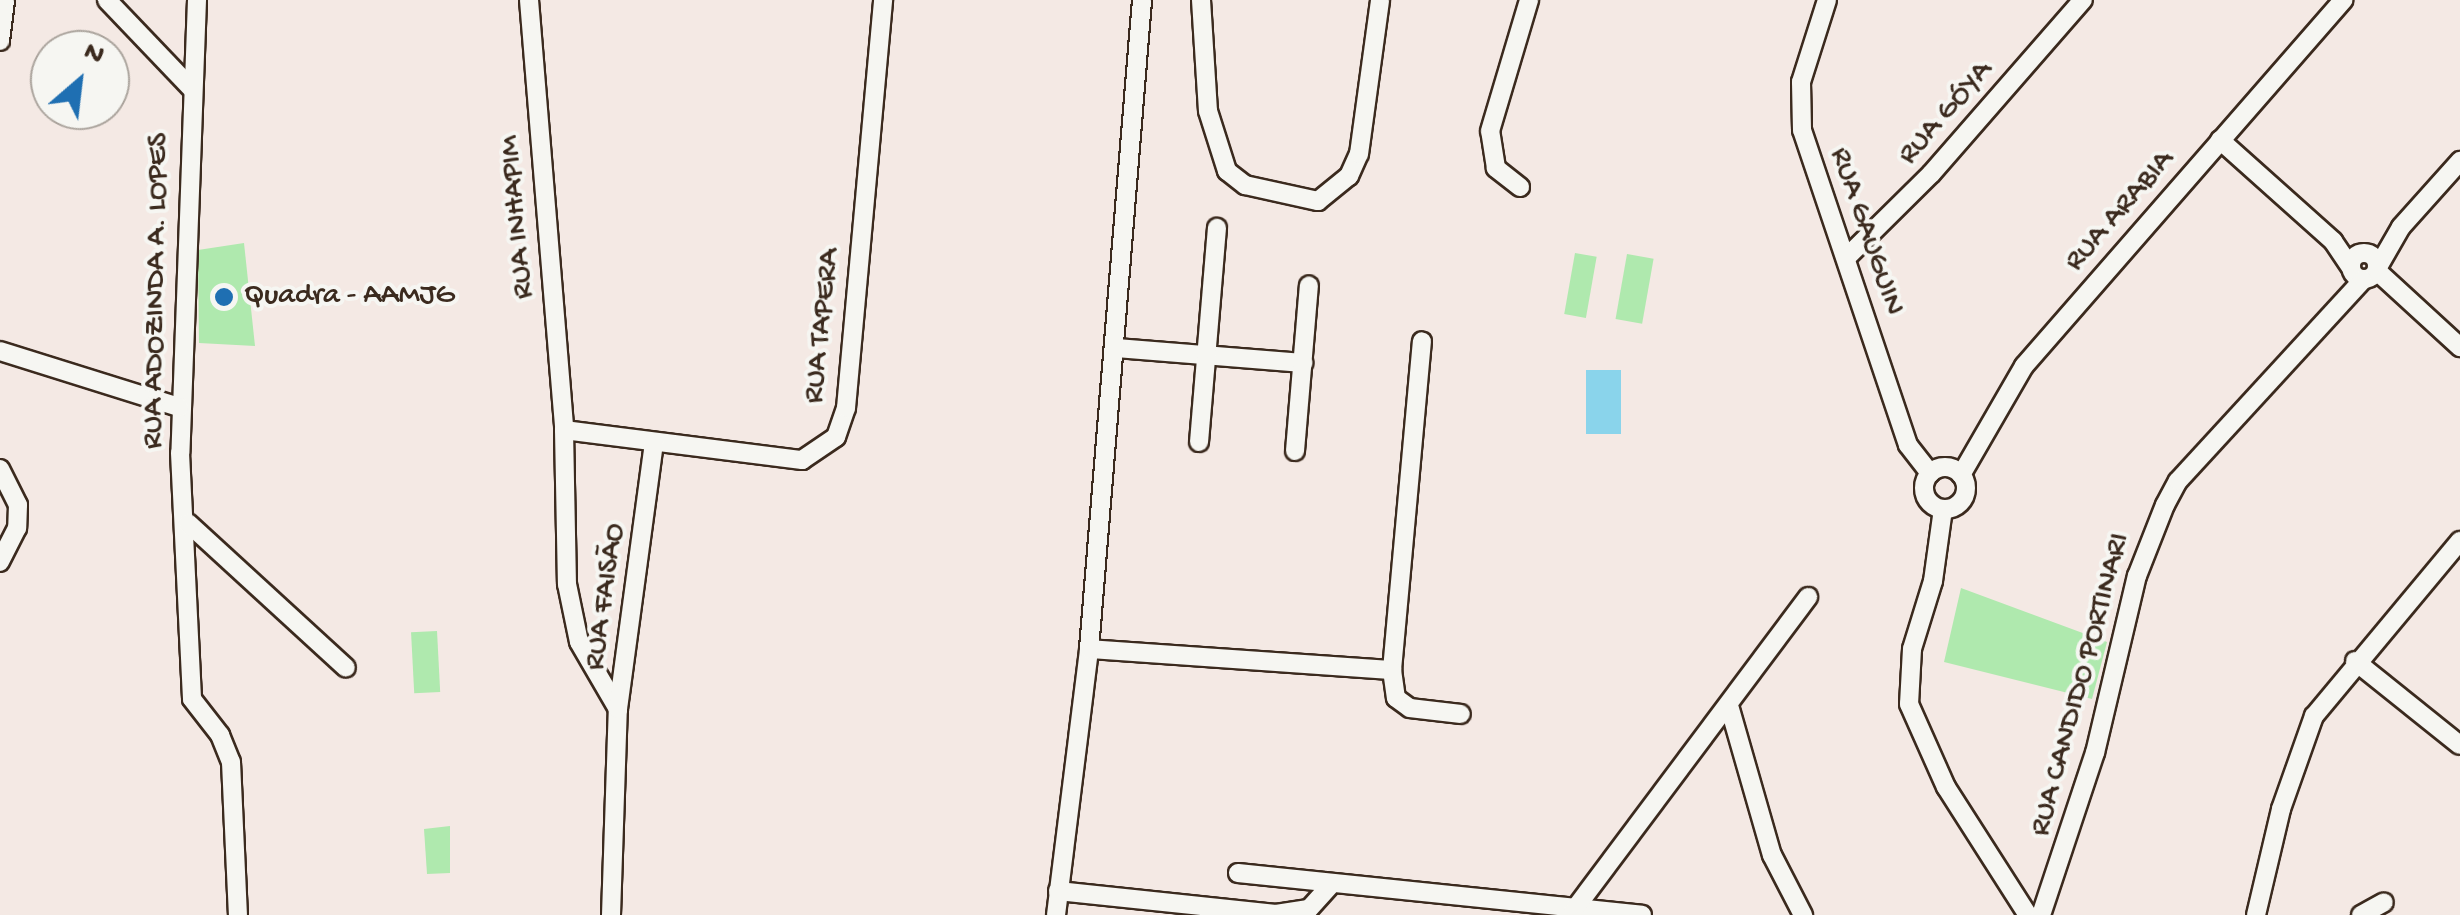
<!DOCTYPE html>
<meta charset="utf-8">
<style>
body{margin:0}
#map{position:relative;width:2460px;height:915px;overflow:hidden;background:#f4e9e4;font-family:"Gochi Hand",sans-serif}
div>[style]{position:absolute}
.green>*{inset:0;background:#afe9ae;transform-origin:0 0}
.water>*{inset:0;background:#8ad4eb;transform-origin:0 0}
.roads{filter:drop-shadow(2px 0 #3b2a1e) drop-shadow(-2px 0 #3b2a1e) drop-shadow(0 2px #3b2a1e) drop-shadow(0 -2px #3b2a1e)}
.minor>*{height:18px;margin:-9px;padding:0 9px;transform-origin:9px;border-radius:9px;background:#f6f6f2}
.minor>.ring{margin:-9px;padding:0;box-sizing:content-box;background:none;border:18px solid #f6f6f2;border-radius:50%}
.dots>*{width:28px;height:28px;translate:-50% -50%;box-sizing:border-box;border:5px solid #f6f6f2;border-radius:50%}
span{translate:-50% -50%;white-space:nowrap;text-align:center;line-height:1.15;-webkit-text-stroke:8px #f6f6f2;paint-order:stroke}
.street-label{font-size:30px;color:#3b2a1e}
.poi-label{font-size:30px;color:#3b2a1e}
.left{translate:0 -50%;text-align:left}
.north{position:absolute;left:30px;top:30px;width:100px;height:100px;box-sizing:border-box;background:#f6f6f2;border:2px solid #aba49d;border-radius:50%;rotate:28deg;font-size:28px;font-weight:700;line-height:40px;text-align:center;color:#3b2a1e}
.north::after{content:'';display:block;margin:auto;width:35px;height:45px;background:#1f6fb2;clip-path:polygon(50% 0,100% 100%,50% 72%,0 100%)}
</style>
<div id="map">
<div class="green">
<i style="clip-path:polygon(244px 243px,255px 346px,199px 343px,198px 250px)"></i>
<i style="left:1575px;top:253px;width:22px;height:62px;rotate:10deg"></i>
<i style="left:1627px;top:254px;width:27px;height:66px;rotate:10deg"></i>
<i style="clip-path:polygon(1961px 588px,2107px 642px,2092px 699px,1944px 662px)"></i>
<i style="left:437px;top:631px;width:61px;height:26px;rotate:87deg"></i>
<i style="clip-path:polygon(450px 826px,450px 873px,427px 874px,424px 829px)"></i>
</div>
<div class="water">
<i style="left:1586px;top:370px;width:35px;height:64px"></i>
</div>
<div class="roads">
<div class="minor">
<i style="left:107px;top:0;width:122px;rotate:46.3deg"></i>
<i style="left:197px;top:0;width:453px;rotate:92.1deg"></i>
<i style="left:180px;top:453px;width:246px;rotate:87.2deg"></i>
<i style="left:192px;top:699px;width:46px;rotate:52.1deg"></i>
<i style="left:220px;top:735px;width:29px;rotate:68deg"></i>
<i style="left:231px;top:762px;width:153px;rotate:87.4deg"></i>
<i style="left:529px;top:0;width:431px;rotate:85.3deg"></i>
<i style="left:564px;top:430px;width:154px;rotate:88.9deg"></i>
<i style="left:567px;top:584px;width:59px;rotate:78.3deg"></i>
<i style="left:579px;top:642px;width:78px;rotate:59.8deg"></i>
<i style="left:1201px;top:0;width:111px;rotate:86.4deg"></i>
<i style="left:1208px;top:111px;width:63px;rotate:72.4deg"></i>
<i style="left:1227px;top:171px;width:23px;rotate:38deg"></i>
<i style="left:1245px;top:185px;width:75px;rotate:12.4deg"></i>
<i style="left:1318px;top:201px;width:40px;rotate:-39deg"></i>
<i style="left:1349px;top:176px;width:24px;rotate:-66deg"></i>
<i style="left:1359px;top:154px;width:155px;rotate:-82.2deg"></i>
<i style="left:1827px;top:0;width:86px;rotate:107.6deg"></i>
<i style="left:1801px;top:82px;width:48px;rotate:88.8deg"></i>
<i style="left:1802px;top:130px;width:332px;rotate:71.4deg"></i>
<i style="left:1908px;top:445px;width:36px;rotate:52deg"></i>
<i style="left:0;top:41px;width:41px;rotate:-83deg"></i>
<i style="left:2220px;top:140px;width:152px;rotate:41.8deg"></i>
<i style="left:2333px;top:241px;width:30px;rotate:56deg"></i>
<i style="left:1520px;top:187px;width:31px;rotate:-142deg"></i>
<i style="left:1496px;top:168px;width:37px;rotate:-99deg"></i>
<i style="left:1490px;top:131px;width:137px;rotate:-73.4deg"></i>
<i class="ring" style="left:2351px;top:253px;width:8px;height:8px"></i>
<i style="left:1846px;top:258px;width:120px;rotate:-44.7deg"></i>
<i style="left:1931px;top:174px;width:231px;rotate:-48.9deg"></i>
<i style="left:2378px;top:267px;width:46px;rotate:-60.1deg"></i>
<i style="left:2401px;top:227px;width:89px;rotate:-48.2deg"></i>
<i style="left:2377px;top:271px;width:113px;rotate:42.5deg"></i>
<i style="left:1116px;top:348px;width:188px;rotate:4.6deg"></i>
<i style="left:0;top:351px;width:188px;rotate:17.4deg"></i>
<i style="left:564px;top:430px;width:240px;rotate:7.2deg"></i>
<i style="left:802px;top:460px;width:41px;rotate:-34.1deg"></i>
<i style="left:836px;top:437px;width:31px;rotate:-71deg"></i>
<i style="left:846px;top:408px;width:410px;rotate:-84.8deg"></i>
<i style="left:1199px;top:442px;width:215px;rotate:-85.2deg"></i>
<i style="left:1295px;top:451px;width:166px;rotate:-85.2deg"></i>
<i class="ring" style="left:1924px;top:467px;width:24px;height:24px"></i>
<i style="left:0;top:469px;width:40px;rotate:63.4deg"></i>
<i style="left:18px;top:505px;width:23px;rotate:92deg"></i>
<i style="left:17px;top:528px;width:38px;rotate:117deg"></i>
<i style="left:1961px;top:475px;width:126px;rotate:-60deg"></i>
<i style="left:2024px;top:366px;width:486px;rotate:-48.9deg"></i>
<i style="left:1943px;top:509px;width:73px;rotate:97.9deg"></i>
<i style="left:1933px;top:581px;width:71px;rotate:107.2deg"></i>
<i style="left:1912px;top:649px;width:55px;rotate:93.1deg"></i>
<i style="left:1909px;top:704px;width:91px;rotate:66deg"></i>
<i style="left:1946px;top:787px;width:152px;rotate:57.4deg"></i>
<i style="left:188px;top:523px;width:214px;rotate:42.5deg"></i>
<i style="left:1089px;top:649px;width:304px;rotate:4deg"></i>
<i style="left:1392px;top:670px;width:330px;rotate:-84.8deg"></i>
<i style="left:2355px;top:661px;width:134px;rotate:38.7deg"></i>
<i style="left:1392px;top:670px;width:28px;rotate:82deg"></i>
<i style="left:1396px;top:698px;width:17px;rotate:36deg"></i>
<i style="left:1410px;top:708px;width:51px;rotate:6.7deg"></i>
<i style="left:1730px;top:709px;width:152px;rotate:74deg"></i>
<i style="left:1772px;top:855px;width:68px;rotate:62.7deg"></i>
<i style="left:1238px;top:873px;width:406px;rotate:5.9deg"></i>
<i style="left:1058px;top:891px;width:219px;rotate:6deg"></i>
<i style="left:1276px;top:914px;width:33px;rotate:-9deg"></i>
<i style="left:1309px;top:909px;width:30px;rotate:-48deg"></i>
<i style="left:1574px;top:910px;width:391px;rotate:-53.2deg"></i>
<i style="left:611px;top:915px;width:206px;rotate:-88.1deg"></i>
<i style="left:618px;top:709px;width:268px;rotate:-82.3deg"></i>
<i style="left:1056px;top:915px;width:268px;rotate:-82.9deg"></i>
<i style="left:1089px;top:649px;width:651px;rotate:-85.33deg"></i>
<i style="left:2041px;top:915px;width:171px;rotate:-71.6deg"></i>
<i style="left:2095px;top:753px;width:182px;rotate:-76.7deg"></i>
<i style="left:2137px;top:576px;width:76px;rotate:-68.5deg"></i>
<i style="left:2165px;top:505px;width:27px;rotate:-62deg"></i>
<i style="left:2178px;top:481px;width:273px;rotate:-47.4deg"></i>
<i style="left:2256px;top:915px;width:109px;rotate:-76.7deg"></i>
<i style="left:2281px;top:809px;width:99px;rotate:-70.5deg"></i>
<i style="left:2314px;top:716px;width:228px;rotate:-50.2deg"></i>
<i style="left:2361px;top:915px;width:26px;rotate:-29deg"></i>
</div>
</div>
<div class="dots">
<i style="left:224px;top:297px;background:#1f6fb2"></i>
</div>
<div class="street-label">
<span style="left:1947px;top:114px;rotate:-49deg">RUA GÓYA</span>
<span style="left:2121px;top:212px;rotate:-49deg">RUA ARABIA</span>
<span style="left:519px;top:217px;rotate:-95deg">RUA INHAPIM</span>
<span style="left:1865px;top:232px;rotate:71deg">RUA GAUGUIN</span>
<span style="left:158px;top:291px;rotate:-89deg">RUA ADOZINDA A. LOPES</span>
<span style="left:824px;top:326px;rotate:-84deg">RUA TAPERA</span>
<span style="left:607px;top:597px;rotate:-82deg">RUA FAISÃO</span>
<span style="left:2082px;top:685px;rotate:-75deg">RUA CANDIDO PORTINARI</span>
</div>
<div class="poi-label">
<span class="left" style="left:244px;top:297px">Quadra - AAMJG</span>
</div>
<div class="north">N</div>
</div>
